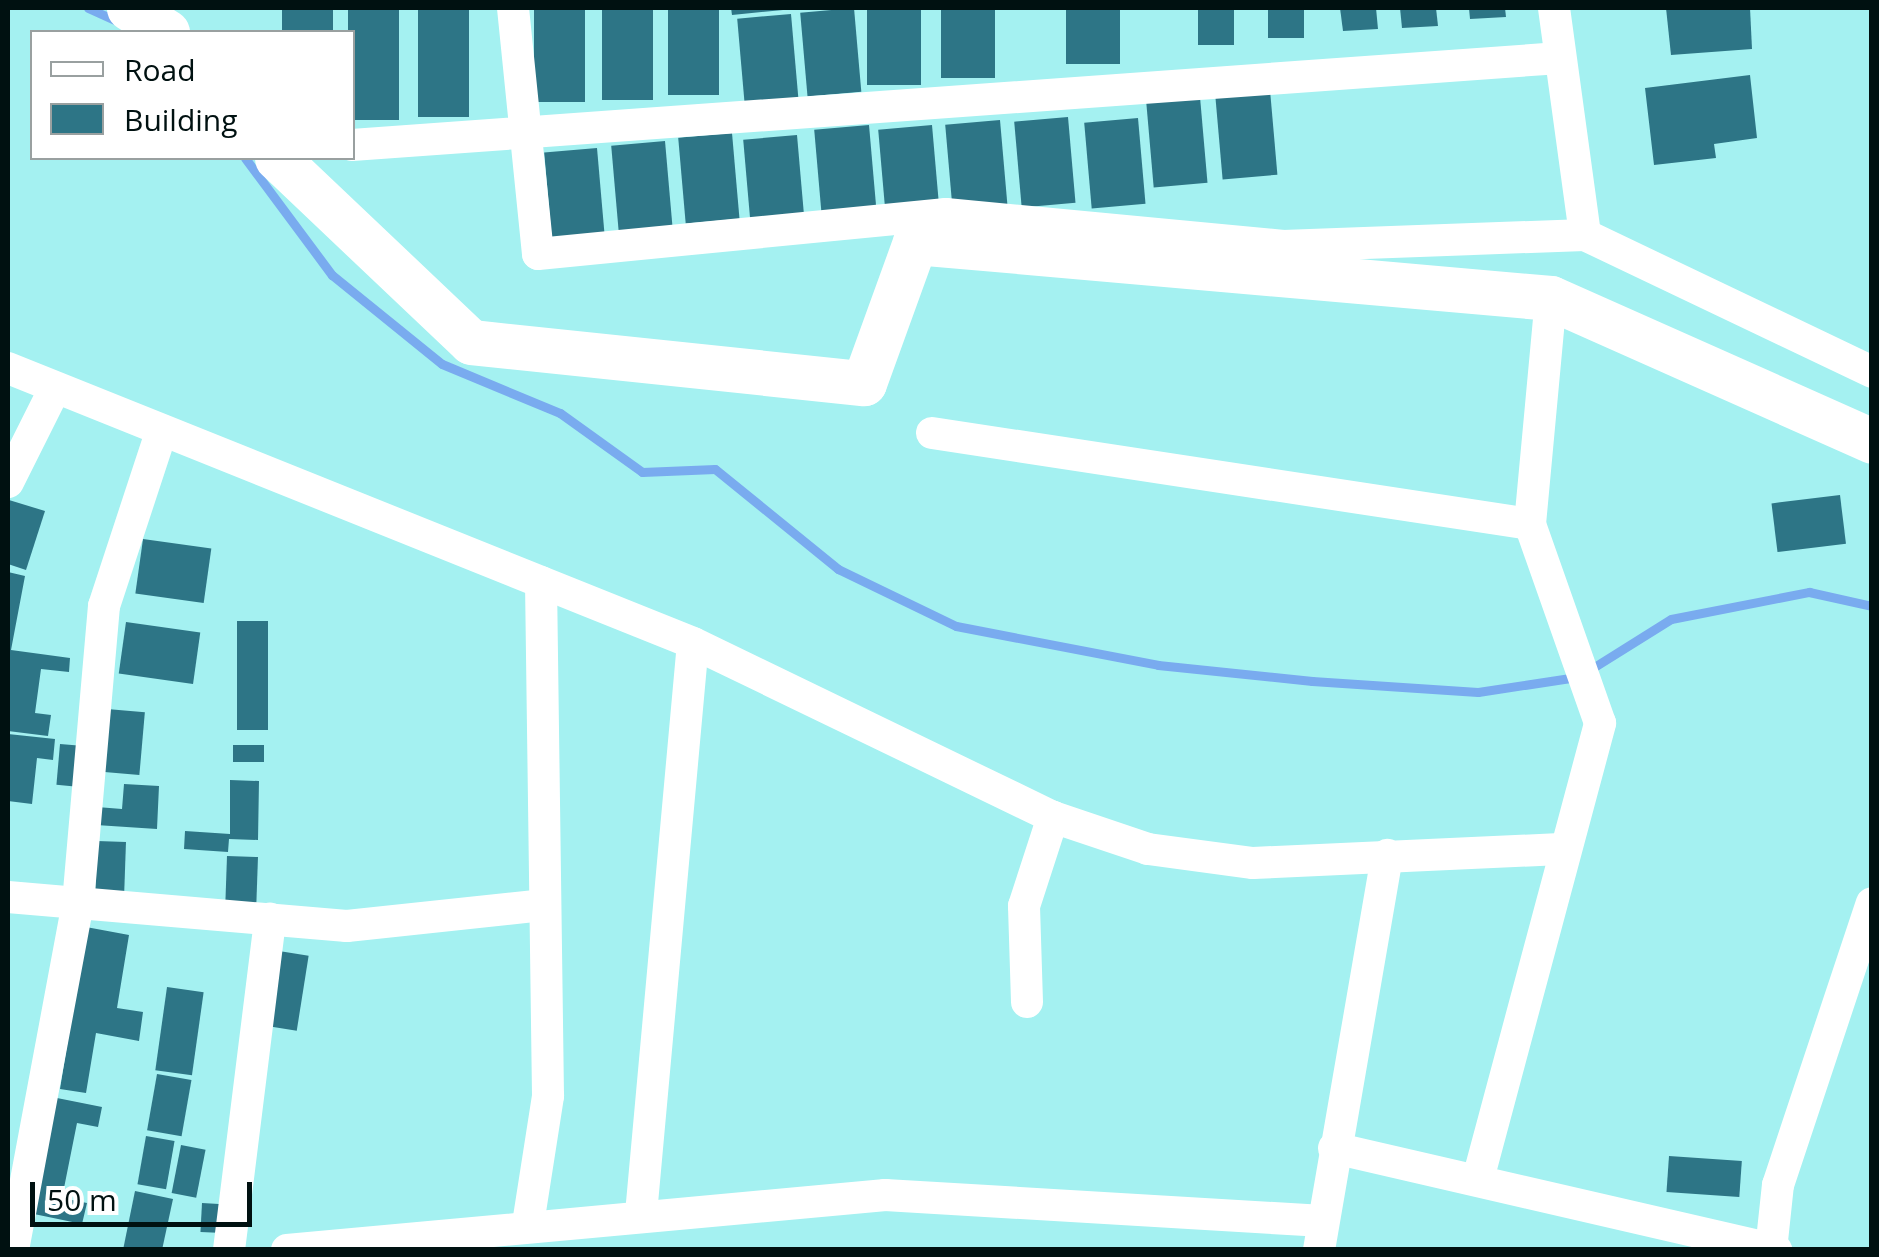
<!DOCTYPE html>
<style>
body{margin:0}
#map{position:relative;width:1879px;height:1257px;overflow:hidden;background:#a4f1f1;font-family:"Open Sans",sans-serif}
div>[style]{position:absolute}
.stream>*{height:9px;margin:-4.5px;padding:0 4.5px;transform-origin:4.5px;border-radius:4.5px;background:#79abef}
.building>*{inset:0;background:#2d7586;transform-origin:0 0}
.street>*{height:32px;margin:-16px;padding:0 16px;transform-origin:16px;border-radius:16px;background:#fff}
.secondary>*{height:45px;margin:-22.5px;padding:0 22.5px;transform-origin:22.5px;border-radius:22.5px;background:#fff}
span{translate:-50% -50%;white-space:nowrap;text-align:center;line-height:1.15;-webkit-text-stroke:8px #fff;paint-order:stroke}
.frame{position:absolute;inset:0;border:10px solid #011;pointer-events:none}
.legend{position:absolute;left:30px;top:30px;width:325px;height:130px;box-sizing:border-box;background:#fff;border:2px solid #99a0a0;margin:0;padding:12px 18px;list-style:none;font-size:30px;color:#011}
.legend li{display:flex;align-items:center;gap:20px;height:50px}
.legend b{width:50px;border:2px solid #99a0a0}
.scale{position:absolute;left:30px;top:1182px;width:222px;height:45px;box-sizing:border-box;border:5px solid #011;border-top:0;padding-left:12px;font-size:30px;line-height:35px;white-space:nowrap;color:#011;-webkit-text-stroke:8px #fff;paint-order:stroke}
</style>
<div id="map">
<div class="stream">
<i style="left:88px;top:8px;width:32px;rotate:24deg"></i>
<i style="left:245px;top:158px;width:146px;rotate:53.4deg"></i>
<i style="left:332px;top:275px;width:141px;rotate:39deg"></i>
<i style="left:442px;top:364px;width:128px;rotate:22.6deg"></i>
<i style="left:560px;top:413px;width:101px;rotate:35.7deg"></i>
<i style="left:642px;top:472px;width:73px;rotate:-2.4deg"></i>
<i style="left:715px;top:469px;width:159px;rotate:39.1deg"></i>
<i style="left:838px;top:569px;width:131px;rotate:25.8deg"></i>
<i style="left:956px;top:626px;width:206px;rotate:10.9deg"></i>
<i style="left:1158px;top:665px;width:155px;rotate:5.9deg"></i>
<i style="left:1312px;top:681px;width:166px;rotate:3.8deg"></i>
<i style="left:1478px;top:692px;width:100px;rotate:-8.6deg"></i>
<i style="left:1591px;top:669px;width:94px;rotate:-32deg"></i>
<i style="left:1671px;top:619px;width:141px;rotate:-11.1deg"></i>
<i style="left:1809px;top:592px;width:65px;rotate:12.5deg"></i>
</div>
<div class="building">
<i style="left:282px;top:8px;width:51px;height:24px"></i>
<i style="left:348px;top:8px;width:51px;height:112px"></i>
<i style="left:418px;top:8px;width:51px;height:109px"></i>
<i style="left:534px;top:8px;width:51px;height:94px"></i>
<i style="left:602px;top:8px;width:51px;height:92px"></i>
<i style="left:668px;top:8px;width:51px;height:87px"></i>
<i style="clip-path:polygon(731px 8px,783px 8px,783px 10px,732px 15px)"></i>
<i style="left:854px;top:8px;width:84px;height:54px;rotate:85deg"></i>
<i style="left:867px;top:8px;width:54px;height:77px"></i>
<i style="left:941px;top:8px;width:54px;height:70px"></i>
<i style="left:1066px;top:8px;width:54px;height:56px"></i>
<i style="left:1198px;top:8px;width:36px;height:37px"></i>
<i style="left:1268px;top:8px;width:36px;height:30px"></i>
<i style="clip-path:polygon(1340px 8px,1376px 8px,1378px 29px,1343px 31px)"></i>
<i style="clip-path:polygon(1400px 8px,1436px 8px,1438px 26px,1402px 28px)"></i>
<i style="clip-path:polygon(1469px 8px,1505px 8px,1506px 17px,1470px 19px)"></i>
<i style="clip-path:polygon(1666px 8px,1750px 8px,1752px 49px,1671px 55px)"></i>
<i style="left:791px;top:14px;width:86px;height:54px;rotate:85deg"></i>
<i style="clip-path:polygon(1750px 75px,1757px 138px,1714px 144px,1716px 158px,1654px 165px,1645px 88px)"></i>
<i style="left:1270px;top:90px;width:85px;height:55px;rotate:85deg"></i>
<i style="left:1200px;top:97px;width:86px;height:54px;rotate:85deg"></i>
<i style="left:1068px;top:117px;width:86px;height:54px;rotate:85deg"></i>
<i style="left:1138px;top:118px;width:86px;height:54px;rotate:85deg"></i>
<i style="left:1000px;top:120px;width:86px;height:55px;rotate:85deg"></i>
<i style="left:869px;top:125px;width:86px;height:55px;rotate:85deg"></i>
<i style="left:932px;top:125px;width:86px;height:54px;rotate:85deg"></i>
<i style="left:732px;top:133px;width:86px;height:54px;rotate:85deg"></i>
<i style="left:797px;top:135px;width:86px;height:54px;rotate:85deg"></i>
<i style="left:665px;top:141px;width:86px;height:54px;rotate:85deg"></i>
<i style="left:597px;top:148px;width:86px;height:53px;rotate:85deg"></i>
<i style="left:1840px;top:495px;width:49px;height:69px;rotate:83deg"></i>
<i style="clip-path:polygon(9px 500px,45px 511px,26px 570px,8px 564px)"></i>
<i style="left:143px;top:539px;width:69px;height:55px;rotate:8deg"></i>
<i style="clip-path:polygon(8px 572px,25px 576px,11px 650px,70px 658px,69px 672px,41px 669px,35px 713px,51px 715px,48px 736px,8px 731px)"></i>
<i style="left:237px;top:621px;width:31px;height:109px"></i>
<i style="left:126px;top:622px;width:75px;height:52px;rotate:8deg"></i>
<i style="left:107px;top:709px;width:38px;height:63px;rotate:5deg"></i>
<i style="clip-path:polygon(8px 734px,55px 739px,53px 760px,37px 758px,32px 804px,8px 801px)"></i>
<i style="left:60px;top:744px;width:21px;height:41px;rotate:5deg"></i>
<i style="left:233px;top:745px;width:31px;height:17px"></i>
<i style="clip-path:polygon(230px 780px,259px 781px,258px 840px,229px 839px,228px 852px,184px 849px,185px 831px,230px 834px)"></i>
<i style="clip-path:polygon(124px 784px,159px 786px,157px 829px,96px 825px,97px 807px,122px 809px)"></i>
<i style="left:97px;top:841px;width:29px;height:71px;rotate:2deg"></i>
<i style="left:227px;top:856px;width:31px;height:61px;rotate:2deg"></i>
<i style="clip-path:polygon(86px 927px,129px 935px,117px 1008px,143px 1012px,139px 1041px,96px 1033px,86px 1093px,60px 1089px)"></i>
<i style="left:279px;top:951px;width:30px;height:76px;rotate:9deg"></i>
<i style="left:167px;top:987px;width:37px;height:84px;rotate:8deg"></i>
<i style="left:157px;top:1074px;width:35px;height:57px;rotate:10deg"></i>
<i style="clip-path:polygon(57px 1098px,102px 1107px,98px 1127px,77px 1123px,62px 1198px,87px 1203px,82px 1224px,34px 1214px)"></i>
<i style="left:146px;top:1136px;width:29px;height:49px;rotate:10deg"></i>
<i style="left:181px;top:1145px;width:25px;height:49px;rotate:11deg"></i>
<i style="left:1669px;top:1156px;width:73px;height:36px;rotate:4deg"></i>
<i style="clip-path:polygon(135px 1191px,173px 1199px,162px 1250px,123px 1250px)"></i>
<i style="left:202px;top:1203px;width:17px;height:29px;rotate:3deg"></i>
</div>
<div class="street">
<i style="left:513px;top:8px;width:247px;rotate:84.2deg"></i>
<i style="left:538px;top:254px;width:410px;rotate:-5.6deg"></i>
<i style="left:946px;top:214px;width:339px;rotate:5.4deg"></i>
<i style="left:1283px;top:246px;width:302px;rotate:-2.1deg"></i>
<i style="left:1554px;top:8px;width:229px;rotate:82.2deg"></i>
<i style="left:1585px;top:235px;width:318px;rotate:25.5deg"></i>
<i style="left:352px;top:145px;width:1211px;rotate:-4.12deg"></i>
<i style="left:8px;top:368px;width:738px;rotate:21.87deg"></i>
<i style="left:693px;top:643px;width:400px;rotate:25.8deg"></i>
<i style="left:1053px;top:817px;width:100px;rotate:18.6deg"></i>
<i style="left:1148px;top:849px;width:106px;rotate:7.6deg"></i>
<i style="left:1253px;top:863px;width:313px;rotate:-2.6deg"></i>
<i style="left:932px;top:433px;width:605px;rotate:8.65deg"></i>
<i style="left:1530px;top:524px;width:227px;rotate:-84.7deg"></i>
<i style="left:8px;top:482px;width:105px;rotate:-63.4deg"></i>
<i style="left:8px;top:897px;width:340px;rotate:4.9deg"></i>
<i style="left:347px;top:926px;width:199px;rotate:-6.1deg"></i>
<i style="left:1027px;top:1002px;width:96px;rotate:-91.8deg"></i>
<i style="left:1024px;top:906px;width:94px;rotate:-72deg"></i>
<i style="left:1334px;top:1148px;width:454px;rotate:13deg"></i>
<i style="left:1478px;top:1179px;width:472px;rotate:-75deg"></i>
<i style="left:1600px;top:723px;width:211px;rotate:-109.4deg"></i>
<i style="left:641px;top:1214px;width:573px;rotate:-84.8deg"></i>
<i style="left:528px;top:1224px;width:130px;rotate:-81.1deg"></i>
<i style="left:548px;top:1096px;width:514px;rotate:-90.78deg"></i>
<i style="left:13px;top:1250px;width:353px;rotate:-79.4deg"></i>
<i style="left:78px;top:903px;width:298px;rotate:-85deg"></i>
<i style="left:104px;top:606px;width:185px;rotate:-71.8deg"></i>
<i style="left:229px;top:1250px;width:334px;rotate:-82.9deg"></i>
<i style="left:287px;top:1250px;width:601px;rotate:-5.25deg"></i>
<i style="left:885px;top:1195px;width:439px;rotate:3.4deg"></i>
<i style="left:1319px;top:1250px;width:401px;rotate:-80.2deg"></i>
<i style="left:1771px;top:1250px;width:65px;rotate:-83.9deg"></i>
<i style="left:1778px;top:1185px;width:297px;rotate:-71.6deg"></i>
</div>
<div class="secondary">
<i style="left:129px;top:8px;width:45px;rotate:32.3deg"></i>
<i style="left:277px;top:158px;width:267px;rotate:43.5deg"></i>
<i style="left:471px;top:342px;width:395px;rotate:6deg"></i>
<i style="left:864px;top:383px;width:150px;rotate:-70.1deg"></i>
<i style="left:915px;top:242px;width:638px;rotate:5.03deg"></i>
<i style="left:1551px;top:298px;width:351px;rotate:24deg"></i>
</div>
<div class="frame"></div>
<ul class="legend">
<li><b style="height:12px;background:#fff"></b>Road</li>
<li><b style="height:28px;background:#2d7586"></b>Building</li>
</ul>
<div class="scale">50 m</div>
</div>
